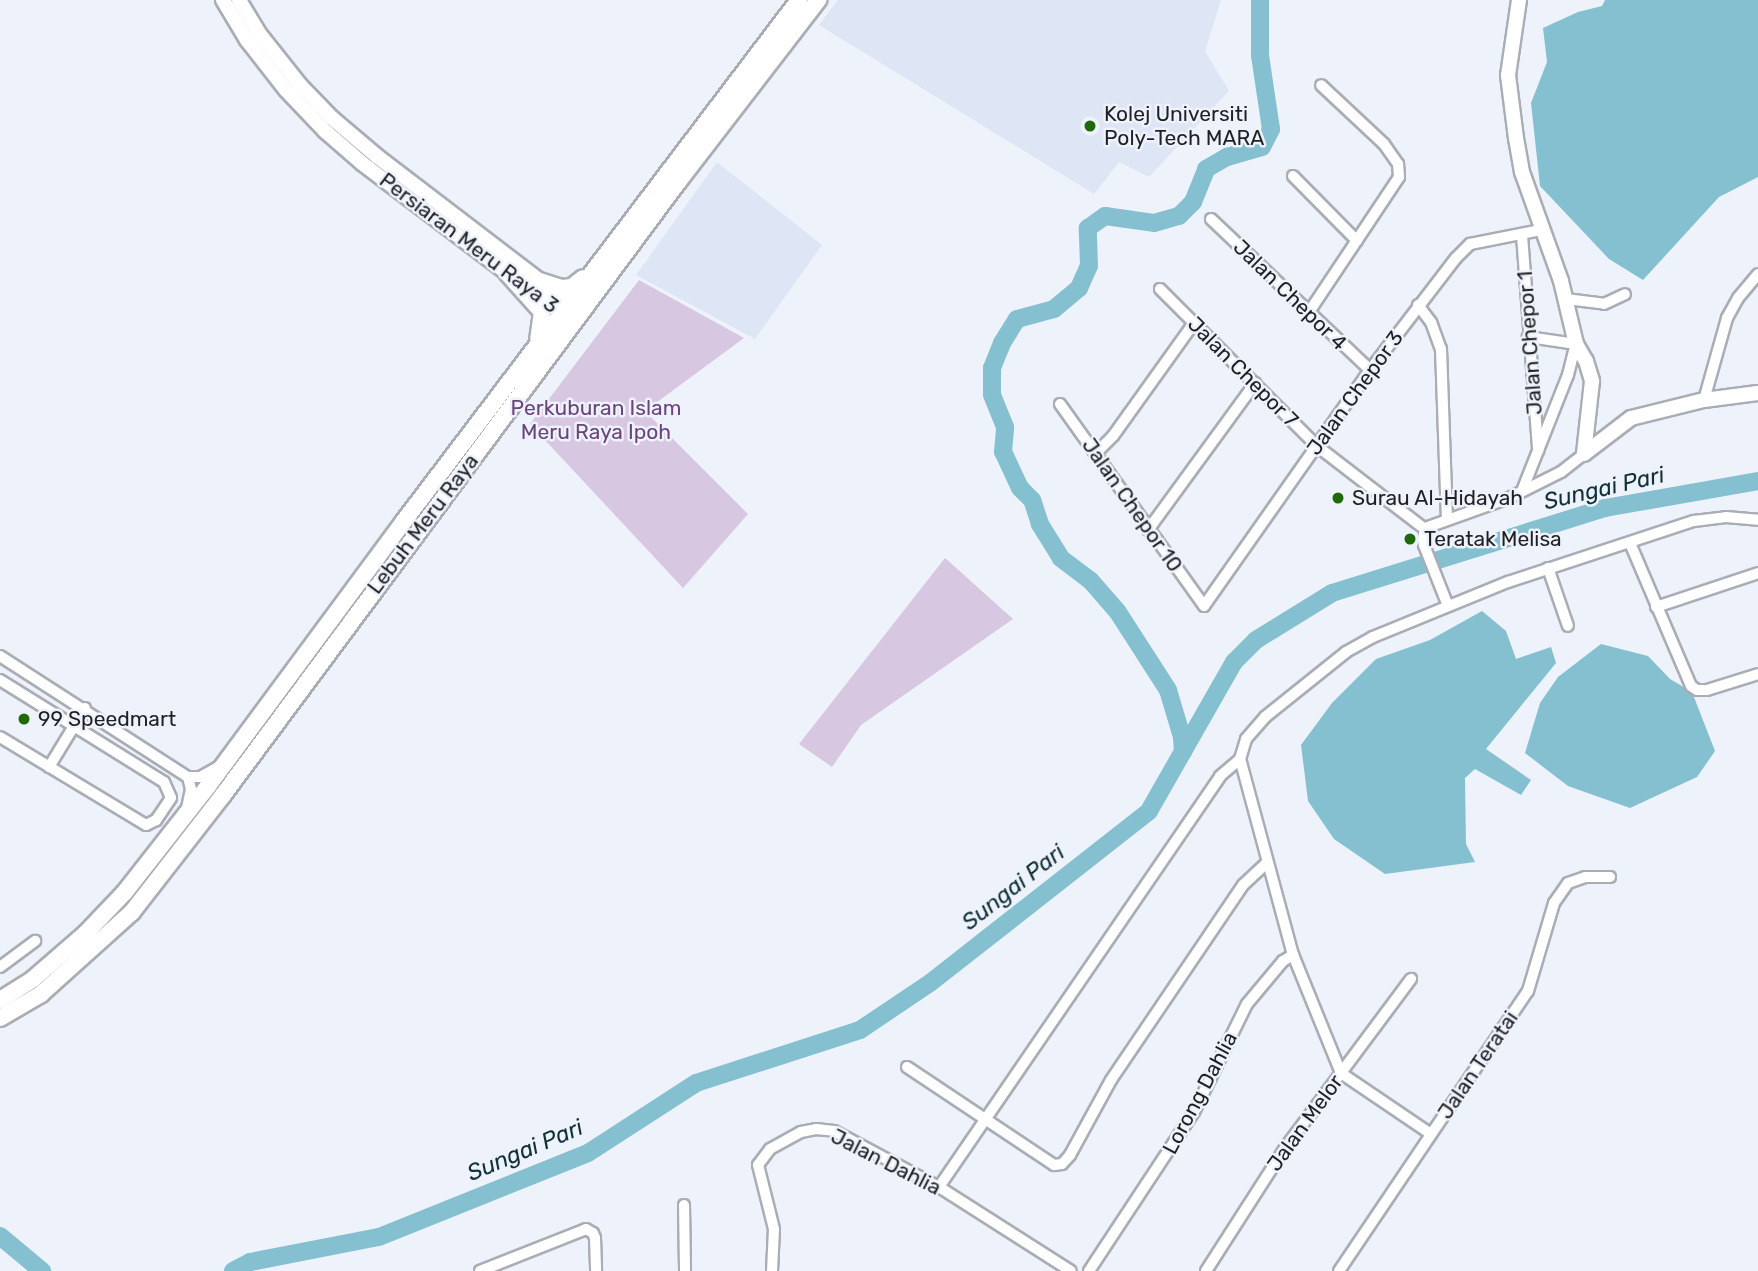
<!DOCTYPE html>
<style>
body{margin:0}
#map{position:relative;width:1758px;height:1271px;overflow:hidden;background:#eef2fb;font-family:Rubik,sans-serif}
div>[style]{position:absolute}
.built>*{inset:0;background:#dee5f4}
.green>*{inset:0;background:#d8c7e1}
.water>*{inset:0;background:#84c0d0}
.river>*{height:18px;margin:-9px;padding:0 9px;transform-origin:9px;border-radius:9px;background:#84c0d0}
.roads{filter:drop-shadow(2px 0 #aaadb5) drop-shadow(-2px 0 #aaadb5) drop-shadow(0 2px #aaadb5) drop-shadow(0 -2px #aaadb5)}
.minor>*{height:10px;margin:-5px;padding:0 5px;transform-origin:5px;border-radius:5px;background:#fff}
.tertiary>*{height:14px;margin:-7px;padding:0 7px;transform-origin:7px;border-radius:7px;background:#fff}
.secondary>*{height:16px;margin:-8px;padding:0 8px;transform-origin:8px;border-radius:8px;background:#fff}
.dots>*{width:19px;height:19px;translate:-50% -50%;box-sizing:border-box;border:4px solid #eef2fb;border-radius:50%}
span{translate:-50% -50%;white-space:nowrap;text-align:center;line-height:1.15;-webkit-text-stroke:5px #eef2fb;paint-order:stroke}
.poi-label{font-size:21px;color:#1f2023}
.left{translate:0 -50%;text-align:left}
.street-label{font-size:21px;color:#1f2023}
.park-label{font-size:21px;color:#6a447b}
.water-label{font-size:23px;color:#113037;font-style:italic}
</style>
<div id="map">
<div class="built">
<i style="clip-path:polygon(838px 0,1221px 0,1205px 51px,1229px 91px,1149px 177px,1119px 162px,1094px 194px,819px 25px)"></i>
<i style="clip-path:polygon(717px 162px,822px 245px,755px 339px,636px 275px)"></i>
</div>
<div class="green">
<i style="clip-path:polygon(639px 280px,744px 338px,645px 411px,748px 514px,683px 588px,530px 424px)"></i>
<i style="clip-path:polygon(945px 558px,1013px 619px,861px 725px,832px 767px,799px 744px)"></i>
</div>
<div class="water">
<i style="clip-path:polygon(1605px 0,1758px 0,1758px 177px,1719px 197px,1643px 280px,1609px 259px,1540px 186px,1531px 103px,1547px 62px,1543px 28px,1578px 12px,1602px 6px)"></i>
<i style="clip-path:polygon(1482px 611px,1506px 631px,1516px 659px,1551px 647px,1556px 663px,1486px 749px,1531px 780px,1521px 795px,1475px 769px,1465px 778px,1466px 844px,1475px 862px,1385px 874px,1334px 839px,1308px 801px,1301px 745px,1332px 703px,1376px 659px,1430px 640px)"></i>
<i style="clip-path:polygon(1601px 644px,1648px 656px,1670px 679px,1692px 692px,1715px 751px,1697px 777px,1630px 808px,1568px 786px,1525px 753px,1540px 703px,1558px 677px)"></i>
</div>
<div class="river">
<i style="left:1183px;top:752px;width:15px;rotate:-94deg"></i>
<i style="left:1182px;top:737px;width:49px;rotate:-106.6deg"></i>
<i style="left:1168px;top:690px;width:94px;rotate:-122.8deg"></i>
<i style="left:1117px;top:611px;width:40px;rotate:-131deg"></i>
<i style="left:1091px;top:581px;width:38px;rotate:-143deg"></i>
<i style="left:1061px;top:558px;width:40px;rotate:-122deg"></i>
<i style="left:1040px;top:524px;width:25px;rotate:-108deg"></i>
<i style="left:1032px;top:500px;width:17px;rotate:-135deg"></i>
<i style="left:1020px;top:488px;width:40px;rotate:-115deg"></i>
<i style="left:1003px;top:452px;width:25px;rotate:-85deg"></i>
<i style="left:1005px;top:427px;width:35px;rotate:-112deg"></i>
<i style="left:992px;top:394px;width:26px;rotate:-90deg"></i>
<i style="left:992px;top:368px;width:27px;rotate:-68deg"></i>
<i style="left:1002px;top:343px;width:28px;rotate:-58deg"></i>
<i style="left:1017px;top:319px;width:38px;rotate:-15deg"></i>
<i style="left:1054px;top:309px;width:33px;rotate:-40deg"></i>
<i style="left:1079px;top:288px;width:24px;rotate:-66deg"></i>
<i style="left:1089px;top:266px;width:38px;rotate:-92deg"></i>
<i style="left:1088px;top:228px;width:21px;rotate:-35deg"></i>
<i style="left:1105px;top:216px;width:49px;rotate:8.1deg"></i>
<i style="left:1154px;top:223px;width:26px;rotate:-16deg"></i>
<i style="left:1179px;top:216px;width:20px;rotate:-45deg"></i>
<i style="left:1193px;top:202px;width:35px;rotate:-68deg"></i>
<i style="left:1206px;top:169px;width:24px;rotate:-30deg"></i>
<i style="left:1227px;top:157px;width:36px;rotate:-16deg"></i>
<i style="left:1262px;top:147px;width:20px;rotate:-63deg"></i>
<i style="left:1271px;top:129px;width:75px;rotate:-98.5deg"></i>
<i style="left:1260px;top:55px;width:55px;rotate:-90deg"></i>
<i style="left:0;top:1236px;width:55px;rotate:39.8deg"></i>
<i style="left:233px;top:1271px;width:19px;rotate:-28deg"></i>
<i style="left:250px;top:1262px;width:131px;rotate:-11deg"></i>
<i style="left:379px;top:1237px;width:225px;rotate:-21.9deg"></i>
<i style="left:588px;top:1153px;width:129px;rotate:-32.9deg"></i>
<i style="left:696px;top:1083px;width:172px;rotate:-17.9deg"></i>
<i style="left:860px;top:1030px;width:84px;rotate:-33.9deg"></i>
<i style="left:930px;top:983px;width:278px;rotate:-38.1deg"></i>
<i style="left:1149px;top:811px;width:172px;rotate:-60.3deg"></i>
<i style="left:1234px;top:662px;width:31px;rotate:-45deg"></i>
<i style="left:1256px;top:640px;width:89px;rotate:-31.7deg"></i>
<i style="left:1332px;top:593px;width:286px;rotate:-17.3deg"></i>
<i style="left:1605px;top:508px;width:155px;rotate:-10deg"></i>
</div>
<div class="roads">
<div class="minor">
<i style="left:1293px;top:176px;width:91px;rotate:45.4deg"></i>
<i style="left:1211px;top:219px;width:219px;rotate:43.5deg"></i>
<i style="left:1522px;top:235px;width:216px;rotate:85.7deg"></i>
<i style="left:1160px;top:289px;width:222px;rotate:45deg"></i>
<i style="left:1317px;top:446px;width:138px;rotate:37.6deg"></i>
<i style="left:1566px;top:299px;width:38px;rotate:7deg"></i>
<i style="left:1604px;top:304px;width:23px;rotate:-25deg"></i>
<i style="left:1418px;top:305px;width:21px;rotate:53deg"></i>
<i style="left:1431px;top:322px;width:29px;rotate:70deg"></i>
<i style="left:1441px;top:349px;width:169px;rotate:88deg"></i>
<i style="left:1309px;top:312px;width:162px;rotate:-56.3deg"></i>
<i style="left:1399px;top:177px;width:13px;rotate:-94deg"></i>
<i style="left:1398px;top:164px;width:24px;rotate:-125deg"></i>
<i style="left:1384px;top:144px;width:86px;rotate:-136.9deg"></i>
<i style="left:1704px;top:400px;width:85px;rotate:-74.3deg"></i>
<i style="left:1727px;top:318px;width:23px;rotate:-61deg"></i>
<i style="left:1738px;top:298px;width:31px;rotate:-50deg"></i>
<i style="left:1060px;top:404px;width:248px;rotate:54.5deg"></i>
<i style="left:1204px;top:606px;width:289px;rotate:-54.9deg"></i>
<i style="left:1370px;top:370px;width:141px;rotate:-52.5deg"></i>
<i style="left:1456px;top:258px;width:20px;rotate:-45deg"></i>
<i style="left:1470px;top:244px;width:72px;rotate:-11.2deg"></i>
<i style="left:1096px;top:453px;width:24px;rotate:-45deg"></i>
<i style="left:1113px;top:436px;width:139px;rotate:-54.4deg"></i>
<i style="left:1522px;top:491px;width:125px;rotate:-68.4deg"></i>
<i style="left:1568px;top:375px;width:32px;rotate:-76deg"></i>
<i style="left:1576px;top:344px;width:49px;rotate:-171.7deg"></i>
<i style="left:1148px;top:530px;width:182px;rotate:-53.9deg"></i>
<i style="left:1630px;top:543px;width:155px;rotate:66.9deg"></i>
<i style="left:1691px;top:686px;width:7px;rotate:34deg"></i>
<i style="left:1697px;top:690px;width:10px"></i>
<i style="left:1707px;top:690px;width:53px;rotate:-17.4deg"></i>
<i style="left:1548px;top:568px;width:61px;rotate:71deg"></i>
<i style="left:1448px;top:606px;width:66px;rotate:-111.5deg"></i>
<i style="left:1424px;top:545px;width:11px;rotate:-90deg"></i>
<i style="left:1424px;top:534px;width:8px;rotate:-60deg"></i>
<i style="left:1428px;top:527px;width:86px;rotate:-19.7deg"></i>
<i style="left:1509px;top:498px;width:58px;rotate:-26.6deg"></i>
<i style="left:1561px;top:472px;width:29px;rotate:-38deg"></i>
<i style="left:1656px;top:607px;width:108px;rotate:-18.4deg"></i>
<i style="left:0;top:656px;width:224px;rotate:32.8deg"></i>
<i style="left:0;top:680px;width:193px;rotate:31.9deg"></i>
<i style="left:164px;top:782px;width:17px;rotate:66deg"></i>
<i style="left:171px;top:798px;width:27px;rotate:124deg"></i>
<i style="left:156px;top:820px;width:11px;rotate:153deg"></i>
<i style="left:146px;top:825px;width:170px;rotate:-148.9deg"></i>
<i style="left:49px;top:767px;width:69px;rotate:-58.6deg"></i>
<i style="left:188px;top:777px;width:12px"></i>
<i style="left:200px;top:777px;width:21px;rotate:-29deg"></i>
<i style="left:187px;top:808px;width:19px;rotate:-78deg"></i>
<i style="left:191px;top:789px;width:12px;rotate:-104deg"></i>
<i style="left:0;top:967px;width:44px;rotate:-36.6deg"></i>
<i style="left:907px;top:1067px;width:177px;rotate:33.7deg"></i>
<i style="left:1054px;top:1165px;width:8px;rotate:-7deg"></i>
<i style="left:1062px;top:1164px;width:12px;rotate:-48deg"></i>
<i style="left:1070px;top:1155px;width:85px;rotate:-61.3deg"></i>
<i style="left:1111px;top:1080px;width:235px;rotate:-55.9deg"></i>
<i style="left:1243px;top:885px;width:33px;rotate:-43deg"></i>
<i style="left:1431px;top:1134px;width:109px;rotate:-145.9deg"></i>
<i style="left:1341px;top:1073px;width:127px;rotate:-112.1deg"></i>
<i style="left:1293px;top:955px;width:203px;rotate:-105.1deg"></i>
<i style="left:1240px;top:759px;width:21px;rotate:-73deg"></i>
<i style="left:1246px;top:739px;width:29px;rotate:-49deg"></i>
<i style="left:1265px;top:717px;width:104px;rotate:-38.7deg"></i>
<i style="left:1346px;top:652px;width:31px;rotate:-29deg"></i>
<i style="left:1373px;top:637px;width:146px;rotate:-22.2deg"></i>
<i style="left:1508px;top:582px;width:196px;rotate:-18.2deg"></i>
<i style="left:1694px;top:521px;width:32px;rotate:-7deg"></i>
<i style="left:1726px;top:517px;width:32px;rotate:5deg"></i>
<i style="left:939px;top:1187px;width:498px;rotate:-55.6deg"></i>
<i style="left:1220px;top:776px;width:26px;rotate:-40deg"></i>
<i style="left:684px;top:1205px;width:66px;rotate:89.1deg"></i>
<i style="left:480px;top:1271px;width:114px;rotate:-21.6deg"></i>
<i style="left:586px;top:1229px;width:8px;rotate:30deg"></i>
<i style="left:593px;top:1233px;width:5px;rotate:68deg"></i>
<i style="left:595px;top:1238px;width:33px;rotate:88deg"></i>
<i style="left:772px;top:1271px;width:42px;rotate:-87.3deg"></i>
<i style="left:774px;top:1229px;width:66px;rotate:-104deg"></i>
<i style="left:758px;top:1165px;width:20px;rotate:-53deg"></i>
<i style="left:770px;top:1149px;width:35px;rotate:-29deg"></i>
<i style="left:801px;top:1132px;width:15px;rotate:-11deg"></i>
<i style="left:816px;top:1129px;width:18px;rotate:6deg"></i>
<i style="left:834px;top:1131px;width:119px;rotate:28.1deg"></i>
<i style="left:939px;top:1187px;width:156px;rotate:32.5deg"></i>
<i style="left:1089px;top:1271px;width:191px;rotate:-56.6deg"></i>
<i style="left:1194px;top:1112px;width:120px;rotate:-63.9deg"></i>
<i style="left:1247px;top:1004px;width:56px;rotate:-50.1deg"></i>
<i style="left:1283px;top:961px;width:12px;rotate:-31deg"></i>
<i style="left:1206px;top:1271px;width:146px;rotate:-57.3deg"></i>
<i style="left:1285px;top:1148px;width:211px;rotate:-53.3deg"></i>
<i style="left:1339px;top:1271px;width:338px;rotate:-56deg"></i>
<i style="left:1528px;top:991px;width:92px;rotate:-73.5deg"></i>
<i style="left:1554px;top:903px;width:24px;rotate:-55deg"></i>
<i style="left:1568px;top:883px;width:18px;rotate:-19deg"></i>
<i style="left:1585px;top:877px;width:25px"></i>
</div>
<div class="tertiary">
<i style="left:223px;top:0;width:47px;rotate:59deg"></i>
<i style="left:247px;top:40px;width:63px;rotate:52deg"></i>
<i style="left:286px;top:90px;width:57px;rotate:46.4deg"></i>
<i style="left:325px;top:131px;width:50px;rotate:41deg"></i>
<i style="left:363px;top:164px;width:181px;rotate:37.1deg"></i>
<i style="left:507px;top:273px;width:67px;rotate:36.5deg"></i>
<i style="left:561px;top:313px;width:9px;rotate:13deg"></i>
<i style="left:239px;top:0;width:37px;rotate:59deg"></i>
<i style="left:258px;top:32px;width:68px;rotate:51.6deg"></i>
<i style="left:300px;top:85px;width:46px;rotate:45.9deg"></i>
<i style="left:332px;top:118px;width:60px;rotate:40.3deg"></i>
<i style="left:378px;top:157px;width:240px;rotate:37.4deg"></i>
<i style="left:569px;top:303px;width:9px;rotate:63deg"></i>
<i style="left:1519px;top:0;width:76px;rotate:98.3deg"></i>
<i style="left:1508px;top:75px;width:64px;rotate:82.8deg"></i>
<i style="left:1516px;top:138px;width:35px;rotate:80deg"></i>
<i style="left:1522px;top:172px;width:116px;rotate:70.3deg"></i>
<i style="left:1561px;top:281px;width:65px;rotate:76.6deg"></i>
<i style="left:1576px;top:344px;width:20px;rotate:60deg"></i>
<i style="left:1586px;top:361px;width:21px;rotate:73deg"></i>
<i style="left:1592px;top:381px;width:73px;rotate:96.3deg"></i>
<i style="left:1584px;top:454px;width:59px;rotate:-37.5deg"></i>
<i style="left:1631px;top:418px;width:75px;rotate:-13.9deg"></i>
<i style="left:1704px;top:400px;width:54px;rotate:-7.4deg"></i>
</div>
<div class="secondary">
<i style="left:507px;top:273px;width:52px;rotate:48.1deg"></i>
<i style="left:542px;top:312px;width:27px;rotate:98deg"></i>
<i style="left:540px;top:281px;width:23px;rotate:18deg"></i>
<i style="left:562px;top:288px;width:10px;rotate:-6deg"></i>
<i style="left:572px;top:287px;width:14px;rotate:-39deg"></i>
<i style="left:0;top:1000px;width:39px;rotate:-32deg"></i>
<i style="left:33px;top:979px;width:69px;rotate:-40.9deg"></i>
<i style="left:85px;top:934px;width:58px;rotate:-46.4deg"></i>
<i style="left:125px;top:892px;width:135px;rotate:-51.9deg"></i>
<i style="left:208px;top:786px;width:330px;rotate:-53.5deg"></i>
<i style="left:404px;top:521px;width:654px;rotate:-52.83deg"></i>
<i style="left:0;top:1018px;width:48px;rotate:-30.3deg"></i>
<i style="left:41px;top:994px;width:122px;rotate:-42deg"></i>
<i style="left:132px;top:912px;width:148px;rotate:-52.1deg"></i>
<i style="left:223px;top:795px;width:763px;rotate:-53.42deg"></i>
<i style="left:678px;top:182px;width:230px;rotate:-52.4deg"></i>
</div>
</div>
<div class="dots">
<i style="left:1090px;top:126px;background:#1e6a09"></i>
<i style="left:1338px;top:498px;background:#1e6a09"></i>
<i style="left:1410px;top:539px;background:#1e6a09"></i>
<i style="left:24px;top:719px;background:#1e6a09"></i>
</div>
<div class="poi-label">
<span class="left" style="left:1104px;top:126px">Kolej Universiti<br>Poly-Tech MARA</span>
<span class="left" style="left:1352px;top:498px">Surau Al-Hidayah</span>
<span class="left" style="left:1424px;top:539px">Teratak Melisa</span>
<span class="left" style="left:38px;top:719px">99 Speedmart</span>
</div>
<div class="street-label">
<span style="left:469px;top:243px;rotate:37deg">Persiaran Meru Raya 3</span>
<span style="left:1290px;top:295px;rotate:44deg">Jalan Chepor 4</span>
<span style="left:1530px;top:343px;rotate:-94deg">Jalan Chepor 1</span>
<span style="left:1243px;top:372px;rotate:45deg">Jalan Chepor 7</span>
<span style="left:1355px;top:393px;rotate:-54deg">Jalan Chepor 3</span>
<span style="left:1132px;top:505px;rotate:55deg">Jalan Chepor 10</span>
<span style="left:423px;top:524px;rotate:-53deg">Lebuh Meru Raya</span>
<span style="left:1478px;top:1065px;rotate:-56deg">Jalan Teratai</span>
<span style="left:1200px;top:1093px;rotate:-62deg">Lorong Dahlia</span>
<span style="left:1305px;top:1123px;rotate:-54deg">Jalan Melor</span>
<span style="left:886px;top:1162px;rotate:27deg">Jalan Dahlia</span>
</div>
<div class="park-label">
<span style="left:596px;top:420px">Perkuburan Islam<br>Meru Raya Ipoh</span>
</div>
<div class="water-label">
<span style="left:1604px;top:488px;rotate:-13deg">Sungai Pari</span>
<span style="left:1013px;top:887px;rotate:-38deg">Sungai Pari</span>
<span style="left:525px;top:1150px;rotate:-23deg">Sungai Pari</span>
</div>
</div>
